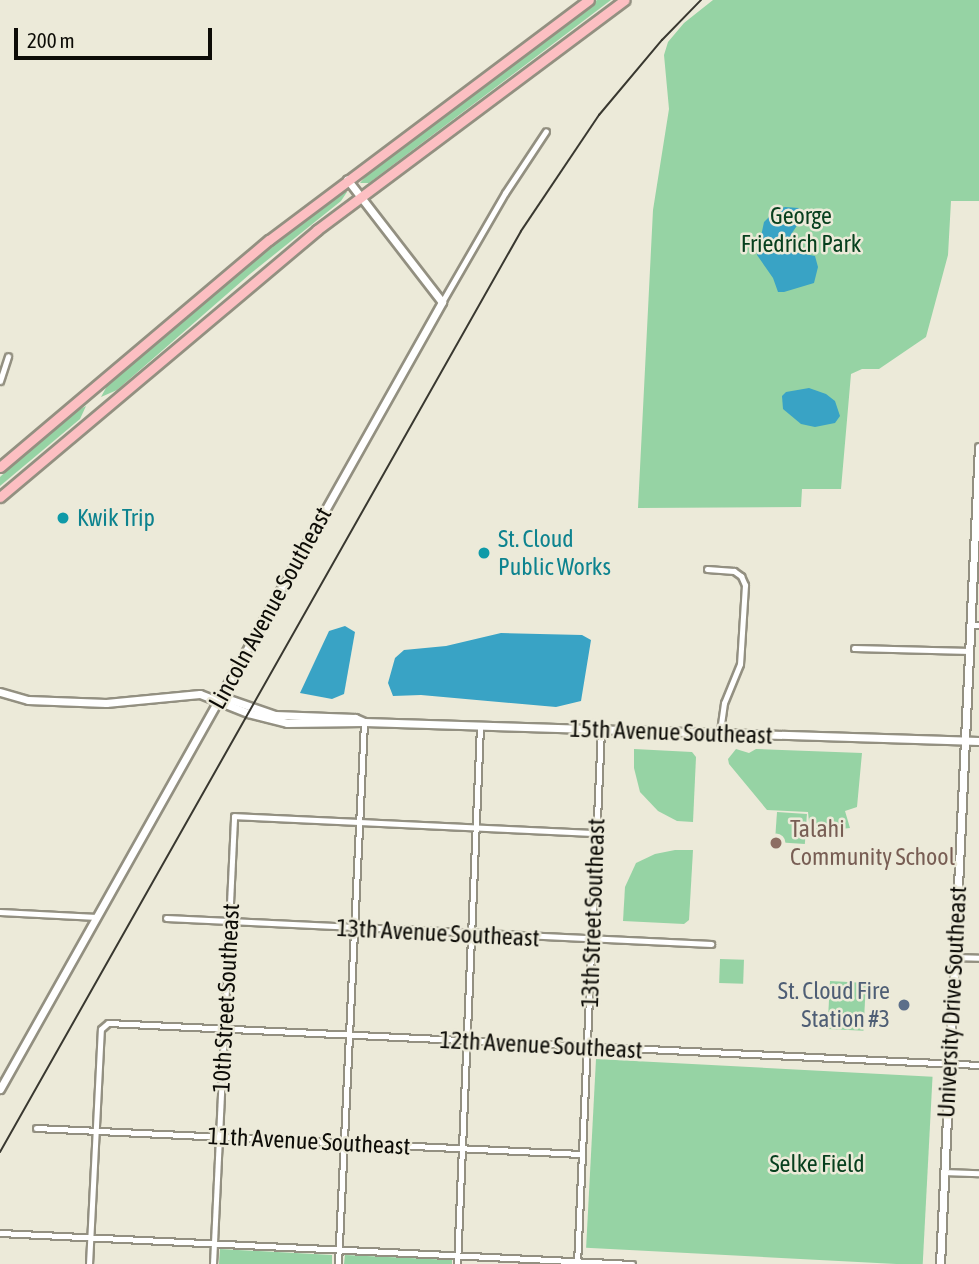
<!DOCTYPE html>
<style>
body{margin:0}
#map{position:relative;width:979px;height:1264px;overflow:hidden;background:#ecead9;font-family:"Asap Condensed",sans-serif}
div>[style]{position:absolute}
.green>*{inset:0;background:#96d3a4;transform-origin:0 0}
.water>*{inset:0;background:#39a3c5}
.roads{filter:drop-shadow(2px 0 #939081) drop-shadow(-2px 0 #939081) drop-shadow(0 2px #939081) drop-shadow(0 -2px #939081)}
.minor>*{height:5px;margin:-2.5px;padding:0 2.5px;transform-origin:2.5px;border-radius:2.5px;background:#fff}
.tertiary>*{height:7px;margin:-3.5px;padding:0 3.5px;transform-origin:3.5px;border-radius:3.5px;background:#fff}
.trunk>*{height:9px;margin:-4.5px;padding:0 4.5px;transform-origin:4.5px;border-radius:4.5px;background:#fcbfc2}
.rail>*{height:2px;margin:-1px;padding:0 1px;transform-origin:1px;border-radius:1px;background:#393830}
.dots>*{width:19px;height:19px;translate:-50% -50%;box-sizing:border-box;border:4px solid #ecead9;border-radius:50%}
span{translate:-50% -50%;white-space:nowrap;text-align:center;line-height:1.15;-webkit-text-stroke:5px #ecead9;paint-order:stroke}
.park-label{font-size:24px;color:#07401e}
.culture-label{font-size:24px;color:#0d838f}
.left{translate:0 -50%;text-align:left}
.street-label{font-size:24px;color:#0d0c07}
.education-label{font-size:24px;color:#785e54}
.service-label{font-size:24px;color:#4e5e75}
.right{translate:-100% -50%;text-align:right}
.scale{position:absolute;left:14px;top:28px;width:198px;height:32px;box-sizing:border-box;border:4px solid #0d0c07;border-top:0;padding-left:9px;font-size:21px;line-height:24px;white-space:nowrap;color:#0d0c07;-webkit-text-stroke:5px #ecead9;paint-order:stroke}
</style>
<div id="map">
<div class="green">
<i style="clip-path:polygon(597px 0,611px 0,369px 183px,360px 183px,371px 170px)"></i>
<i style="clip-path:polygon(713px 0,979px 0,979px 201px,951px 201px,948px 255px,926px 337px,879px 369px,862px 369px,851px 374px,841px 489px,802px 489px,801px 507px,638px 508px,653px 210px,669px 109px,664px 55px,668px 42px,684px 23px)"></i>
<i style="clip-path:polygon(345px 191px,347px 192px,341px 201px,250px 274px,117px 390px,101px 397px,107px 386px,243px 267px,334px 195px)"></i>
<i style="clip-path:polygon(86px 406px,80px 419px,0 486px,0 477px,35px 444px,69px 415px)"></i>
<i style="clip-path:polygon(634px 749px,692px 752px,696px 757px,693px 822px,677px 821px,658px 811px,640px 792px,634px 768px)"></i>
<i style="clip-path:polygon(736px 749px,749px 753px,756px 749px,862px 753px,857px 807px,845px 811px,850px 828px,841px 829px,831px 821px,826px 833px,819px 835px,813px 832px,809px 822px,808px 812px,767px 810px,729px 764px,728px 759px)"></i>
<i style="left:777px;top:812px;width:30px;height:30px;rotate:4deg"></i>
<i style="clip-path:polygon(675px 850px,693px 850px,689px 920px,684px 924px,623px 921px,625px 887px,636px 863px,655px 854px)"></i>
<i style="left:720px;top:959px;width:24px;height:24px;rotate:2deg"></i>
<i style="left:830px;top:981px;width:36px;height:48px;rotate:3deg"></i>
<i style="left:596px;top:1059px;width:337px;height:189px;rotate:3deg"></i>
<i style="clip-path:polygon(220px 1249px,332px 1255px,332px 1264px,219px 1264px)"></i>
<i style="clip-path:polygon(345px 1255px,452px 1260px,452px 1264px,344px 1264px)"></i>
</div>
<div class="water">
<i style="clip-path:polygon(785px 207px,799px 208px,804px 215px,786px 242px,789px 251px,815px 256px,818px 267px,814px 283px,784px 292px,778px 292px,773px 278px,757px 255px,764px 222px,776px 210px)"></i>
<i style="clip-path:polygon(809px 388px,826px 394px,835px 401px,840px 416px,835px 423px,815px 427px,801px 424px,783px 409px,782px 396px,786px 392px)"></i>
<i style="clip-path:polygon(345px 626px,355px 632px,344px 694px,332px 699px,300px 693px,329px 631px)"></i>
<i style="clip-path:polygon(501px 633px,582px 635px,591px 640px,581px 701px,556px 707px,421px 695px,393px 696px,388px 683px,395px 658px,404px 650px,446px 646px)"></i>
</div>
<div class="roads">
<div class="minor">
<i style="left:442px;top:302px;width:126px;rotate:-60deg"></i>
<i style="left:505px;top:193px;width:74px;rotate:-56.5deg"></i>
<i style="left:0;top:381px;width:26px;rotate:-72deg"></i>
<i style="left:707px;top:569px;width:27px;rotate:4deg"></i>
<i style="left:734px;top:571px;width:9px;rotate:36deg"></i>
<i style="left:741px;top:576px;width:10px;rotate:66deg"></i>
<i style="left:745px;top:585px;width:79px;rotate:93.6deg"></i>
<i style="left:740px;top:664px;width:42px;rotate:112.3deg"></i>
<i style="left:724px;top:703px;width:30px;rotate:98deg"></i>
<i style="left:971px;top:625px;width:8px"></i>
<i style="left:854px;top:648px;width:116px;rotate:1.5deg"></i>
<i style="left:0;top:912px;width:97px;rotate:3deg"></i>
<i style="left:166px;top:918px;width:546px;rotate:2.73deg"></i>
<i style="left:954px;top:957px;width:25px;rotate:2deg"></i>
<i style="left:36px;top:1128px;width:547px;rotate:2.73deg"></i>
<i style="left:943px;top:1172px;width:36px;rotate:2deg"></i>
<i style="left:0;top:1233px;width:633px;rotate:2.81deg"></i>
<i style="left:89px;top:1264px;width:235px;rotate:-87.1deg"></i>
<i style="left:101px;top:1029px;width:9px;rotate:-41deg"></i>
<i style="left:108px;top:1023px;width:872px;rotate:2.76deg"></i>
<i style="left:213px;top:1264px;width:448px;rotate:-87.3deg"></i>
<i style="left:234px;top:816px;width:362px;rotate:2.7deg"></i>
<i style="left:338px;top:1264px;width:543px;rotate:-87.25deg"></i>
<i style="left:457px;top:1264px;width:537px;rotate:-87.55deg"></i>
<i style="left:577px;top:1264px;width:535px;rotate:-87.43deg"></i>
</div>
<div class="tertiary">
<i style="left:0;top:692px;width:29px;rotate:16deg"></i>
<i style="left:28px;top:700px;width:78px;rotate:2.2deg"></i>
<i style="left:106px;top:703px;width:94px;rotate:-5.5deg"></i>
<i style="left:200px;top:694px;width:52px;rotate:21.6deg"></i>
<i style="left:248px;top:713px;width:40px;rotate:14.4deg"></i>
<i style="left:287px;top:723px;width:77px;rotate:-0.7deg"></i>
<i style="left:364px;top:722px;width:615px;rotate:1.77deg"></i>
<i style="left:220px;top:699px;width:6px;rotate:-9deg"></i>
<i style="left:226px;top:698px;width:52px;rotate:19.1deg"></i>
<i style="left:275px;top:715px;width:80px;rotate:2.1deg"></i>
<i style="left:355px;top:718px;width:10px;rotate:24deg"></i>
<i style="left:0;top:1089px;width:903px;rotate:-60.68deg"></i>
<i style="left:442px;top:302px;width:155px;rotate:-127.7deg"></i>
<i style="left:940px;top:1264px;width:818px;rotate:-87.27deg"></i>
</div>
<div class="trunk">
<i style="left:0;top:467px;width:352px;rotate:-40.2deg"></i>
<i style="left:269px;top:240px;width:400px;rotate:-36.9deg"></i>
<i style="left:0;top:497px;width:414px;rotate:-40.1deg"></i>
<i style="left:317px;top:230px;width:384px;rotate:-36.8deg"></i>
</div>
</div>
<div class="rail">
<i style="left:0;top:1152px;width:1058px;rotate:-60.5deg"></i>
<i style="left:521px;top:231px;width:140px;rotate:-56.1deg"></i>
<i style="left:599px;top:115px;width:98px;rotate:-50deg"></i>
<i style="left:662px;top:40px;width:56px;rotate:-45.7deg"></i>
</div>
<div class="dots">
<i style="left:63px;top:518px;background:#0f9aa8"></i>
<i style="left:484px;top:553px;background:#0f9aa8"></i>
<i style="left:776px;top:843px;background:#8d6e63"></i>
<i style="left:904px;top:1005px;background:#5c6f8a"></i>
</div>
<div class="park-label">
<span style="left:801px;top:230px">George<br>Friedrich Park</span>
<span style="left:817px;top:1164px">Selke Field</span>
</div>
<div class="culture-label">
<span class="left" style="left:77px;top:518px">Kwik Trip</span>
<span class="left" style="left:498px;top:553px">St. Cloud<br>Public Works</span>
</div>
<div class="street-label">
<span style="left:270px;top:608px;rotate:-61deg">Lincoln Avenue Southeast</span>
<span style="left:671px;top:732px;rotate:2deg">15th Avenue Southeast</span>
<span style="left:593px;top:913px;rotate:-88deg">13th Street Southeast</span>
<span style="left:438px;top:933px;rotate:3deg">13th Avenue Southeast</span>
<span style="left:226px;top:998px;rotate:-87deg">10th Street Southeast</span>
<span style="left:952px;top:1002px;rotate:-87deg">University Drive Southeast</span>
<span style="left:541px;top:1045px;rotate:3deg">12th Avenue Southeast</span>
<span style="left:309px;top:1141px;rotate:3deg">11th Avenue Southeast</span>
</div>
<div class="education-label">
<span class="left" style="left:790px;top:843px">Talahi<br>Community School</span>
</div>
<div class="service-label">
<span class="right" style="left:890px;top:1005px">St. Cloud Fire<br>Station #3</span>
</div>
<div class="scale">200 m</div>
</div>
